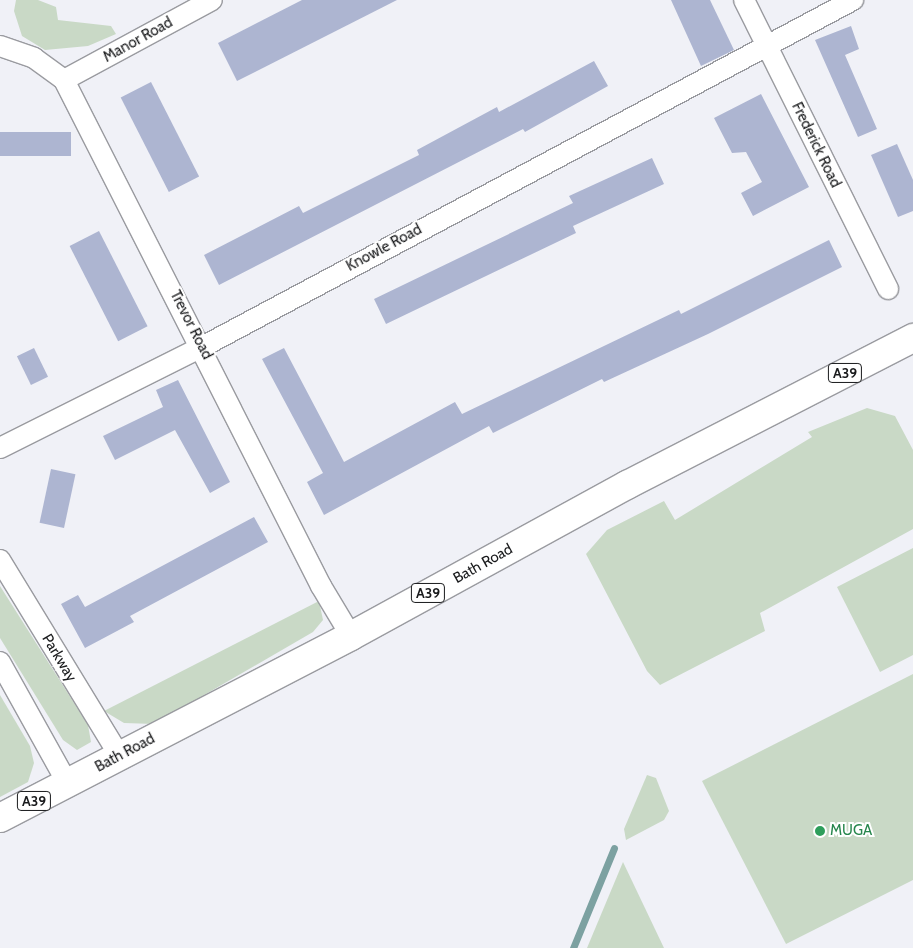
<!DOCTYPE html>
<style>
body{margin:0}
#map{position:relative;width:913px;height:948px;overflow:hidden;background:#f0f1f7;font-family:Cabin,sans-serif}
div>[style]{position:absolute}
.green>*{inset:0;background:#c9d9c6}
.stream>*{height:7px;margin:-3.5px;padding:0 3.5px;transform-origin:3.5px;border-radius:3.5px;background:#7ca1a1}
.building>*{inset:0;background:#adb5d1;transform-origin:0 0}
.roads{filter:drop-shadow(1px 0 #9a9ba0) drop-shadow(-1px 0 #9a9ba0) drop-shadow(0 1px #9a9ba0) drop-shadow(0 -1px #9a9ba0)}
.street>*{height:20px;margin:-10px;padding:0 10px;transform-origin:10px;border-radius:10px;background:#fff}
.primary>*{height:28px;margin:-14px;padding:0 14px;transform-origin:14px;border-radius:14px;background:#fff}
.dots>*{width:14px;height:14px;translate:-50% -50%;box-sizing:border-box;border:2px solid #fff;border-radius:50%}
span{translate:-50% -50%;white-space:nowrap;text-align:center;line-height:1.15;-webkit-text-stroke:4px #fff;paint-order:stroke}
.shield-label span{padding:1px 4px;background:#fff;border:1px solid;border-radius:4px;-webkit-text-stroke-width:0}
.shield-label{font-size:14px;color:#191a1c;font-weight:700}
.street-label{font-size:15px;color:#191a1c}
.leisure-label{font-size:15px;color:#27864d}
.left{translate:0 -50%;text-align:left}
</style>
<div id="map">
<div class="green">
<i style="clip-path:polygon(16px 0,38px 0,56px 7px,58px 20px,111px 26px,116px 34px,88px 46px,45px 50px,22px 36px,14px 11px)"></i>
<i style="clip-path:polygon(867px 408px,895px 416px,913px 450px,913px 529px,760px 613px,765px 631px,660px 685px,647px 671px,586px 554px,607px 530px,664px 501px,675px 520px,812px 437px,808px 432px)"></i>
<i style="clip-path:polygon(913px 548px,913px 655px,880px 672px,837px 587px)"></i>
<i style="clip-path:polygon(0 586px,88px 725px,91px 742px,77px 750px,63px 740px,0 638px)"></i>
<i style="clip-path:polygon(319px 601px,323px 620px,313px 632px,154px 724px,124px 723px,104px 711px)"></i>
<i style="clip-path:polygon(913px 674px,913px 880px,786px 944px,702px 781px)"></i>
<i style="clip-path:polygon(0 695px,30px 746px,34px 763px,28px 782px,0 797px)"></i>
<i style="clip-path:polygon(647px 775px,656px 778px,669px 811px,664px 820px,626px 840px,624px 829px)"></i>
<i style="clip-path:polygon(623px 862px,664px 948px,587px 948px)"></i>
</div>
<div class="stream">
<i style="left:573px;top:948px;width:108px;rotate:-67.7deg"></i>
</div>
<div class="building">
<i style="clip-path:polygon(302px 0,397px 0,237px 81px,218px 43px)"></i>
<i style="clip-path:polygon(671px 0,710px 0,734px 50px,701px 66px)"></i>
<i style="clip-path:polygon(851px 26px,859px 49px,845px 55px,877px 129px,858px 137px,815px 40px)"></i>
<i style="clip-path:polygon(594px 61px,608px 86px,525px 132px,523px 129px,219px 285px,204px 255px,299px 206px,303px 213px,419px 155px,417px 150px,497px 107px,499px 112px)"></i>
<i style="left:151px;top:82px;width:106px;height:34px;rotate:63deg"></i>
<i style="clip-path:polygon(761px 94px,809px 187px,753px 216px,741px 193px,762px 182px,746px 152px,732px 153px,714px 118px)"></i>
<i style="left:71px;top:132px;width:24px;height:71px;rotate:90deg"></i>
<i style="clip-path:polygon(897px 144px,913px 180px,913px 211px,898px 217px,871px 155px)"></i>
<i style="clip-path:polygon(652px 158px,664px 184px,573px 226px,576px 233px,386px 324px,374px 299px,573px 203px,569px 196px)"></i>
<i style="left:99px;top:231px;width:107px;height:33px;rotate:63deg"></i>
<i style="clip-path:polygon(829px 240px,842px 267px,708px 334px,604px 382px,602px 379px,493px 433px,489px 426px,324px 515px,307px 482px,323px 473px,262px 359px,284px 348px,344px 462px,455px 402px,462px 414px,679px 310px,681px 314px)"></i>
<i style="left:34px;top:348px;width:32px;height:19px;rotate:64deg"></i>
<i style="clip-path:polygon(178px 380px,230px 482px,210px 493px,175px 430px,115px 460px,103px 436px,163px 407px,156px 390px)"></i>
<i style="left:51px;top:469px;width:25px;height:55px;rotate:12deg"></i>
<i style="clip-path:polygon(254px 517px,268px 542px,130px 616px,134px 622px,85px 648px,61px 604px,78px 595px,85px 607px)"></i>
</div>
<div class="roads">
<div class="street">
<i style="left:744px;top:0;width:323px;rotate:63.5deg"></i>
<i style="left:0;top:46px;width:36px;rotate:19deg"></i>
<i style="left:34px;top:58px;width:37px;rotate:36deg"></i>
<i style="left:64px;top:80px;width:568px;rotate:63.07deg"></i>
<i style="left:321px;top:586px;width:58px;rotate:59deg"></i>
<i style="left:64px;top:80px;width:168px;rotate:-28.4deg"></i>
<i style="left:0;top:448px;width:226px;rotate:-26.6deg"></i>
<i style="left:202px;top:347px;width:738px;rotate:-28.06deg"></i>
<i style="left:0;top:560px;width:228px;rotate:58.6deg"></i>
<i style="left:0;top:662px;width:140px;rotate:60.9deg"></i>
</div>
<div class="primary">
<i style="left:0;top:818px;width:395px;rotate:-27.4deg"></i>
<i style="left:351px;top:636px;width:315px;rotate:-28.7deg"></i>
<i style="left:627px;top:485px;width:322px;rotate:-27.2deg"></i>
</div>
</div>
<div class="dots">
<i style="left:820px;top:831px;background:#2e9e5b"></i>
</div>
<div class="shield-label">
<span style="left:845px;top:373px">A39</span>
<span style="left:428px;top:593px">A39</span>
<span style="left:34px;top:801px">A39</span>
</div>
<div class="street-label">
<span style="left:138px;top:40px;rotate:-29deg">Manor Road</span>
<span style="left:816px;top:145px;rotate:64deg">Frederick Road</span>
<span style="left:384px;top:248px;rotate:-28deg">Knowle Road</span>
<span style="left:191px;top:325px;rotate:63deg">Trevor Road</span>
<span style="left:483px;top:564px;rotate:-29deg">Bath Road</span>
<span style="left:59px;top:658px;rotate:59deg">Parkway</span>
<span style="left:125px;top:753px;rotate:-28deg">Bath Road</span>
</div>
<div class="leisure-label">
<span class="left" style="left:830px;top:831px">MUGA</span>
</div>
</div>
